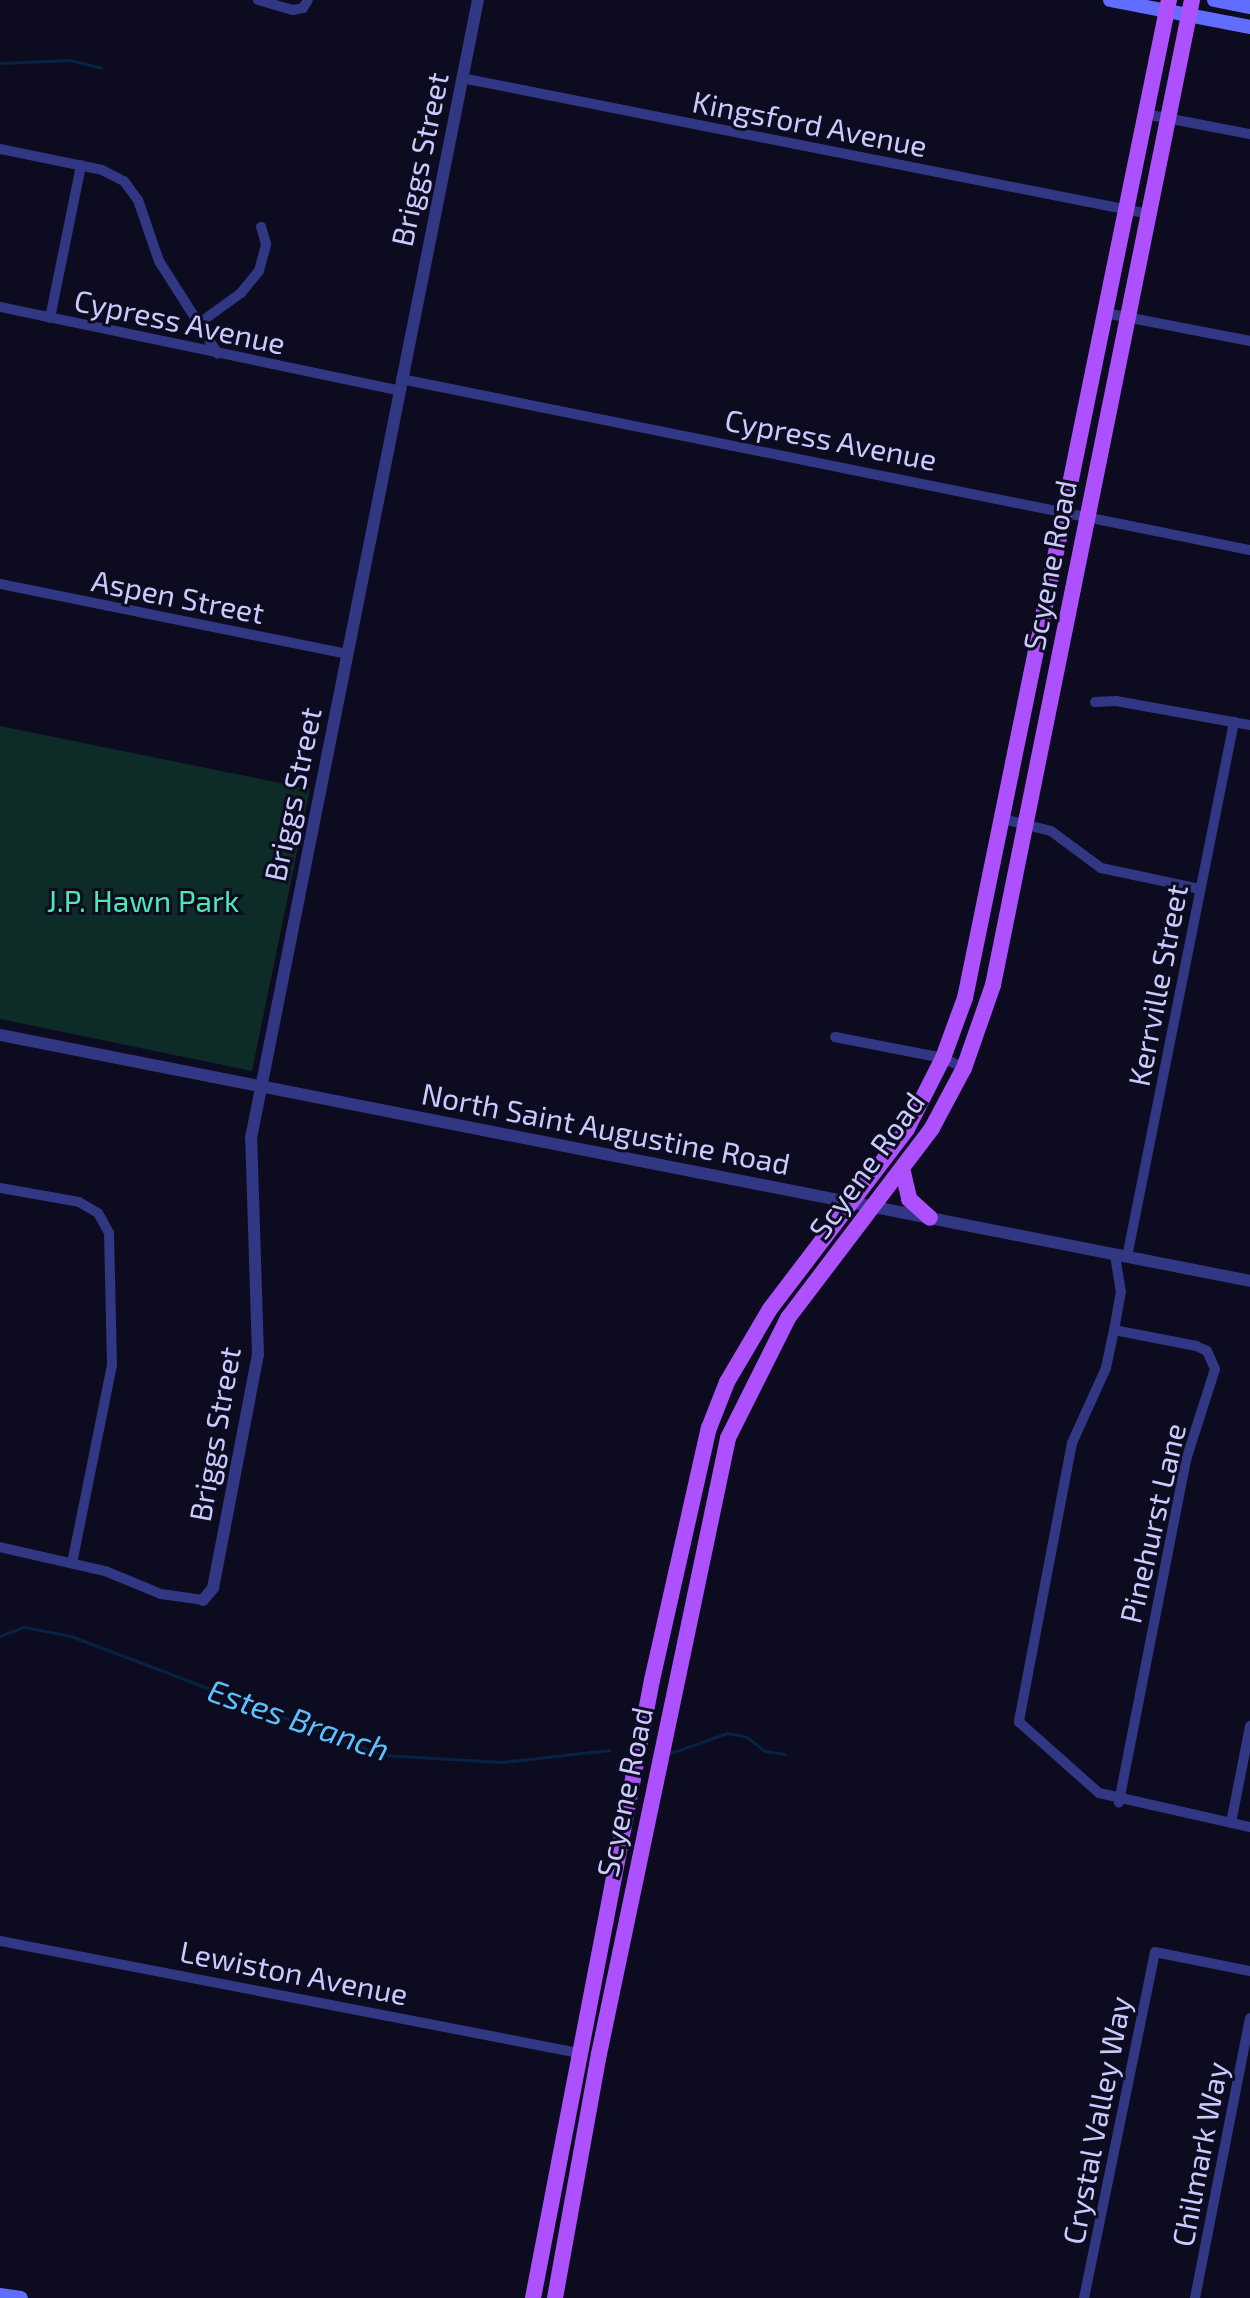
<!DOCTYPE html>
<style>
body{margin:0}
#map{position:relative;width:1250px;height:2298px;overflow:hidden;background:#0c0b20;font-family:"Exo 2",sans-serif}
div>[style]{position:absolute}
.green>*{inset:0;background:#0d2b27}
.stream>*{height:3px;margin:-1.5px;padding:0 1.5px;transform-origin:1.5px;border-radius:1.5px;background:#072343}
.minor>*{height:10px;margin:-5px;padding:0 5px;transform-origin:5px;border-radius:5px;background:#323784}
.tertiary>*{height:12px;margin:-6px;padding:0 6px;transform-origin:6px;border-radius:6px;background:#323784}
.secondary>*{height:14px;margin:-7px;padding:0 7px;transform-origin:7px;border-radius:7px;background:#616dff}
.primary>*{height:16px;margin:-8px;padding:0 8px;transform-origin:8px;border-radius:8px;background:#ad51ff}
span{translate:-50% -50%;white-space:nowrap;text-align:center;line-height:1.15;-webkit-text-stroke:6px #0c0b20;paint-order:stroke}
.street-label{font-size:30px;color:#cbcaff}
.park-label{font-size:30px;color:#4de9b2}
.water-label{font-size:32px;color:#58c3ff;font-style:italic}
</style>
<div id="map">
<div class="green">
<i style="clip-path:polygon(0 726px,310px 789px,252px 1071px,0 1019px)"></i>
</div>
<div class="stream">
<i style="left:0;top:63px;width:70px;rotate:-2.5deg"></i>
<i style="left:70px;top:60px;width:32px;rotate:14deg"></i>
<i style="left:0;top:1636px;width:26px;rotate:-21deg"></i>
<i style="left:24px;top:1627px;width:48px;rotate:10.8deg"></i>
<i style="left:71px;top:1636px;width:334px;rotate:20.9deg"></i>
<i style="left:383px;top:1755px;width:119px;rotate:3.4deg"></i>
<i style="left:502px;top:1762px;width:108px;rotate:-6.4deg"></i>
<i style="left:668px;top:1754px;width:63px;rotate:-19.6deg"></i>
<i style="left:727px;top:1733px;width:20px;rotate:11deg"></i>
<i style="left:747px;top:1737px;width:23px;rotate:38deg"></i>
<i style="left:765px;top:1751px;width:20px;rotate:9deg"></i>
</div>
<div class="minor">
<i style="left:258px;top:0;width:36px;rotate:16deg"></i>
<i style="left:293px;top:10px;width:10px;rotate:-11deg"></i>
<i style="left:303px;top:8px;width:9px;rotate:-58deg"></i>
<i style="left:462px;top:78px;width:700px;rotate:11.2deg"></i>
<i style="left:1145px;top:114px;width:107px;rotate:10.8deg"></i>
<i style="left:0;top:149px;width:104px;rotate:11.6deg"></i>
<i style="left:102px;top:170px;width:25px;rotate:27deg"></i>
<i style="left:124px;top:181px;width:24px;rotate:54deg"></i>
<i style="left:138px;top:200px;width:65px;rotate:71deg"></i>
<i style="left:159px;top:261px;width:110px;rotate:57.6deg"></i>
<i style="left:0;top:307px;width:406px;rotate:11.8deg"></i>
<i style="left:1105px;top:313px;width:148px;rotate:10.9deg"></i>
<i style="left:50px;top:318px;width:156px;rotate:-78.5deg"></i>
<i style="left:198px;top:324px;width:53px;rotate:-35.8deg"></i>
<i style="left:241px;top:293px;width:28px;rotate:-51deg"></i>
<i style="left:259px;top:271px;width:28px;rotate:-75deg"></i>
<i style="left:266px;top:244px;width:18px;rotate:-106deg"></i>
<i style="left:401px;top:379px;width:866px;rotate:11.39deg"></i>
<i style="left:0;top:584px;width:354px;rotate:11.4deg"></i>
<i style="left:1095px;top:702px;width:21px;rotate:-3deg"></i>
<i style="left:1116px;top:701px;width:136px;rotate:10.2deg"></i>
<i style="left:1003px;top:819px;width:49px;rotate:14deg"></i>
<i style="left:1051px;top:831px;width:62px;rotate:36.5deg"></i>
<i style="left:1101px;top:868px;width:102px;rotate:11.9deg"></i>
<i style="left:835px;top:1037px;width:110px;rotate:11deg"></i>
<i style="left:943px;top:1058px;width:23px;rotate:25deg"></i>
<i style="left:0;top:1188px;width:80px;rotate:10deg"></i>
<i style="left:79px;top:1202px;width:22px;rotate:30deg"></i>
<i style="left:98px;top:1213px;width:23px;rotate:61deg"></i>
<i style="left:109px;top:1233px;width:132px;rotate:88.7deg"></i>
<i style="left:112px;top:1365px;width:202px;rotate:101.4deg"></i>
<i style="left:1115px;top:1255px;width:36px;rotate:81deg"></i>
<i style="left:1121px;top:1291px;width:40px;rotate:100deg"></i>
<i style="left:1114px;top:1330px;width:39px;rotate:102deg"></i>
<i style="left:1106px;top:1368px;width:82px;rotate:114.4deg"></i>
<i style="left:1072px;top:1443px;width:284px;rotate:100.8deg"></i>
<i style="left:1019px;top:1722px;width:107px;rotate:41.6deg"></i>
<i style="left:1099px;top:1793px;width:155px;rotate:12.7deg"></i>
<i style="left:1127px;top:1257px;width:546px;rotate:-78.69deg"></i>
<i style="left:1114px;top:1330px;width:84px;rotate:11deg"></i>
<i style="left:1196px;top:1346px;width:12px;rotate:24deg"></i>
<i style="left:1207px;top:1351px;width:20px;rotate:66deg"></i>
<i style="left:1215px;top:1369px;width:96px;rotate:107.7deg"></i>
<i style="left:1186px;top:1460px;width:349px;rotate:101.1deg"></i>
<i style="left:0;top:1547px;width:108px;rotate:12.9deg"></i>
<i style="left:105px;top:1571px;width:61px;rotate:22.3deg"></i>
<i style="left:161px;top:1594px;width:42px;rotate:8.1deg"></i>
<i style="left:1231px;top:1823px;width:99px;rotate:-78.9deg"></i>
<i style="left:0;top:1941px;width:590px;rotate:10.95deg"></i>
<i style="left:1084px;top:2298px;width:353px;rotate:-78.4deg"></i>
<i style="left:1155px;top:1952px;width:97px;rotate:11.3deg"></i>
<i style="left:1195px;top:2298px;width:285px;rotate:-78.9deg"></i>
</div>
<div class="tertiary">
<i style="left:0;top:1035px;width:1274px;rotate:11.13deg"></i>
<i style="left:203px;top:1600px;width:16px;rotate:-50deg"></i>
<i style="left:213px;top:1588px;width:237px;rotate:-79.1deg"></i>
<i style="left:258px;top:1355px;width:217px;rotate:-91.8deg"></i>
<i style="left:251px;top:1138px;width:1160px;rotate:-78.72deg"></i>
</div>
<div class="secondary">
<i style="left:1110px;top:0;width:143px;rotate:10.9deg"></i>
<i style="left:1214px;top:0;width:37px;rotate:11deg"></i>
<i style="left:0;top:2295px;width:21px;rotate:8deg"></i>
</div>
<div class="primary">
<i style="left:903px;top:1172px;width:28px;rotate:77deg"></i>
<i style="left:909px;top:1199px;width:28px;rotate:42deg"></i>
<i style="left:533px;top:2298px;width:629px;rotate:-79.1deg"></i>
<i style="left:652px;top:1680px;width:258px;rotate:-77.3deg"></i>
<i style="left:709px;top:1428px;width:49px;rotate:-68.6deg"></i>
<i style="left:727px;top:1382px;width:85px;rotate:-59.5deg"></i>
<i style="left:770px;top:1309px;width:226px;rotate:-52.7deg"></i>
<i style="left:907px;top:1129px;width:80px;rotate:-63.1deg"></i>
<i style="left:943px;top:1058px;width:64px;rotate:-69.9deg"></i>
<i style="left:965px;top:998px;width:1019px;rotate:-78.45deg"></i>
<i style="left:555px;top:2298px;width:248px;rotate:-79.8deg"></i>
<i style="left:599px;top:2054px;width:629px;rotate:-78.17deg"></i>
<i style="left:728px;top:1438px;width:134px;rotate:-63.4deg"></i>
<i style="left:788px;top:1318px;width:238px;rotate:-52.8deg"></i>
<i style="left:932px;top:1128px;width:68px;rotate:-61.9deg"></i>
<i style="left:964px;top:1068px;width:88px;rotate:-70.7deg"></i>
<i style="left:993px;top:985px;width:1005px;rotate:-78.58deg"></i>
</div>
<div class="street-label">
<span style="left:810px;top:123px;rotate:11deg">Kingsford Avenue</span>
<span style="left:419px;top:159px;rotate:-78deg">Briggs Street</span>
<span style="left:180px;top:321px;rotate:12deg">Cypress Avenue</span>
<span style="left:831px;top:439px;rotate:11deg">Cypress Avenue</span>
<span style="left:1049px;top:565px;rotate:-79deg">Scyene Road</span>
<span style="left:178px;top:596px;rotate:11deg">Aspen Street</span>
<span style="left:292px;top:794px;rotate:-78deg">Briggs Street</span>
<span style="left:1157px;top:985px;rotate:-79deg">Kerrville Street</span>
<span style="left:606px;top:1128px;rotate:11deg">North Saint Augustine Road</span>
<span style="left:866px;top:1165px;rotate:-54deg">Scyene Road</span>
<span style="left:214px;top:1434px;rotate:-80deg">Briggs Street</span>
<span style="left:1152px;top:1523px;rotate:-77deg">Pinehurst Lane</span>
<span style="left:624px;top:1792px;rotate:-78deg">Scyene Road</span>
<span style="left:294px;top:1972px;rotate:11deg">Lewiston Avenue</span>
<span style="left:1096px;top:2120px;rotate:-79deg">Crystal Valley Way</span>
<span style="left:1199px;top:2154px;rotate:-79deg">Chilmark Way</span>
</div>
<div class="park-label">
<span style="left:143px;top:900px">J.P. Hawn Park</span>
</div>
<div class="water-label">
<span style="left:299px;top:1719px;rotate:19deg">Estes Branch</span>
</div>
</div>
